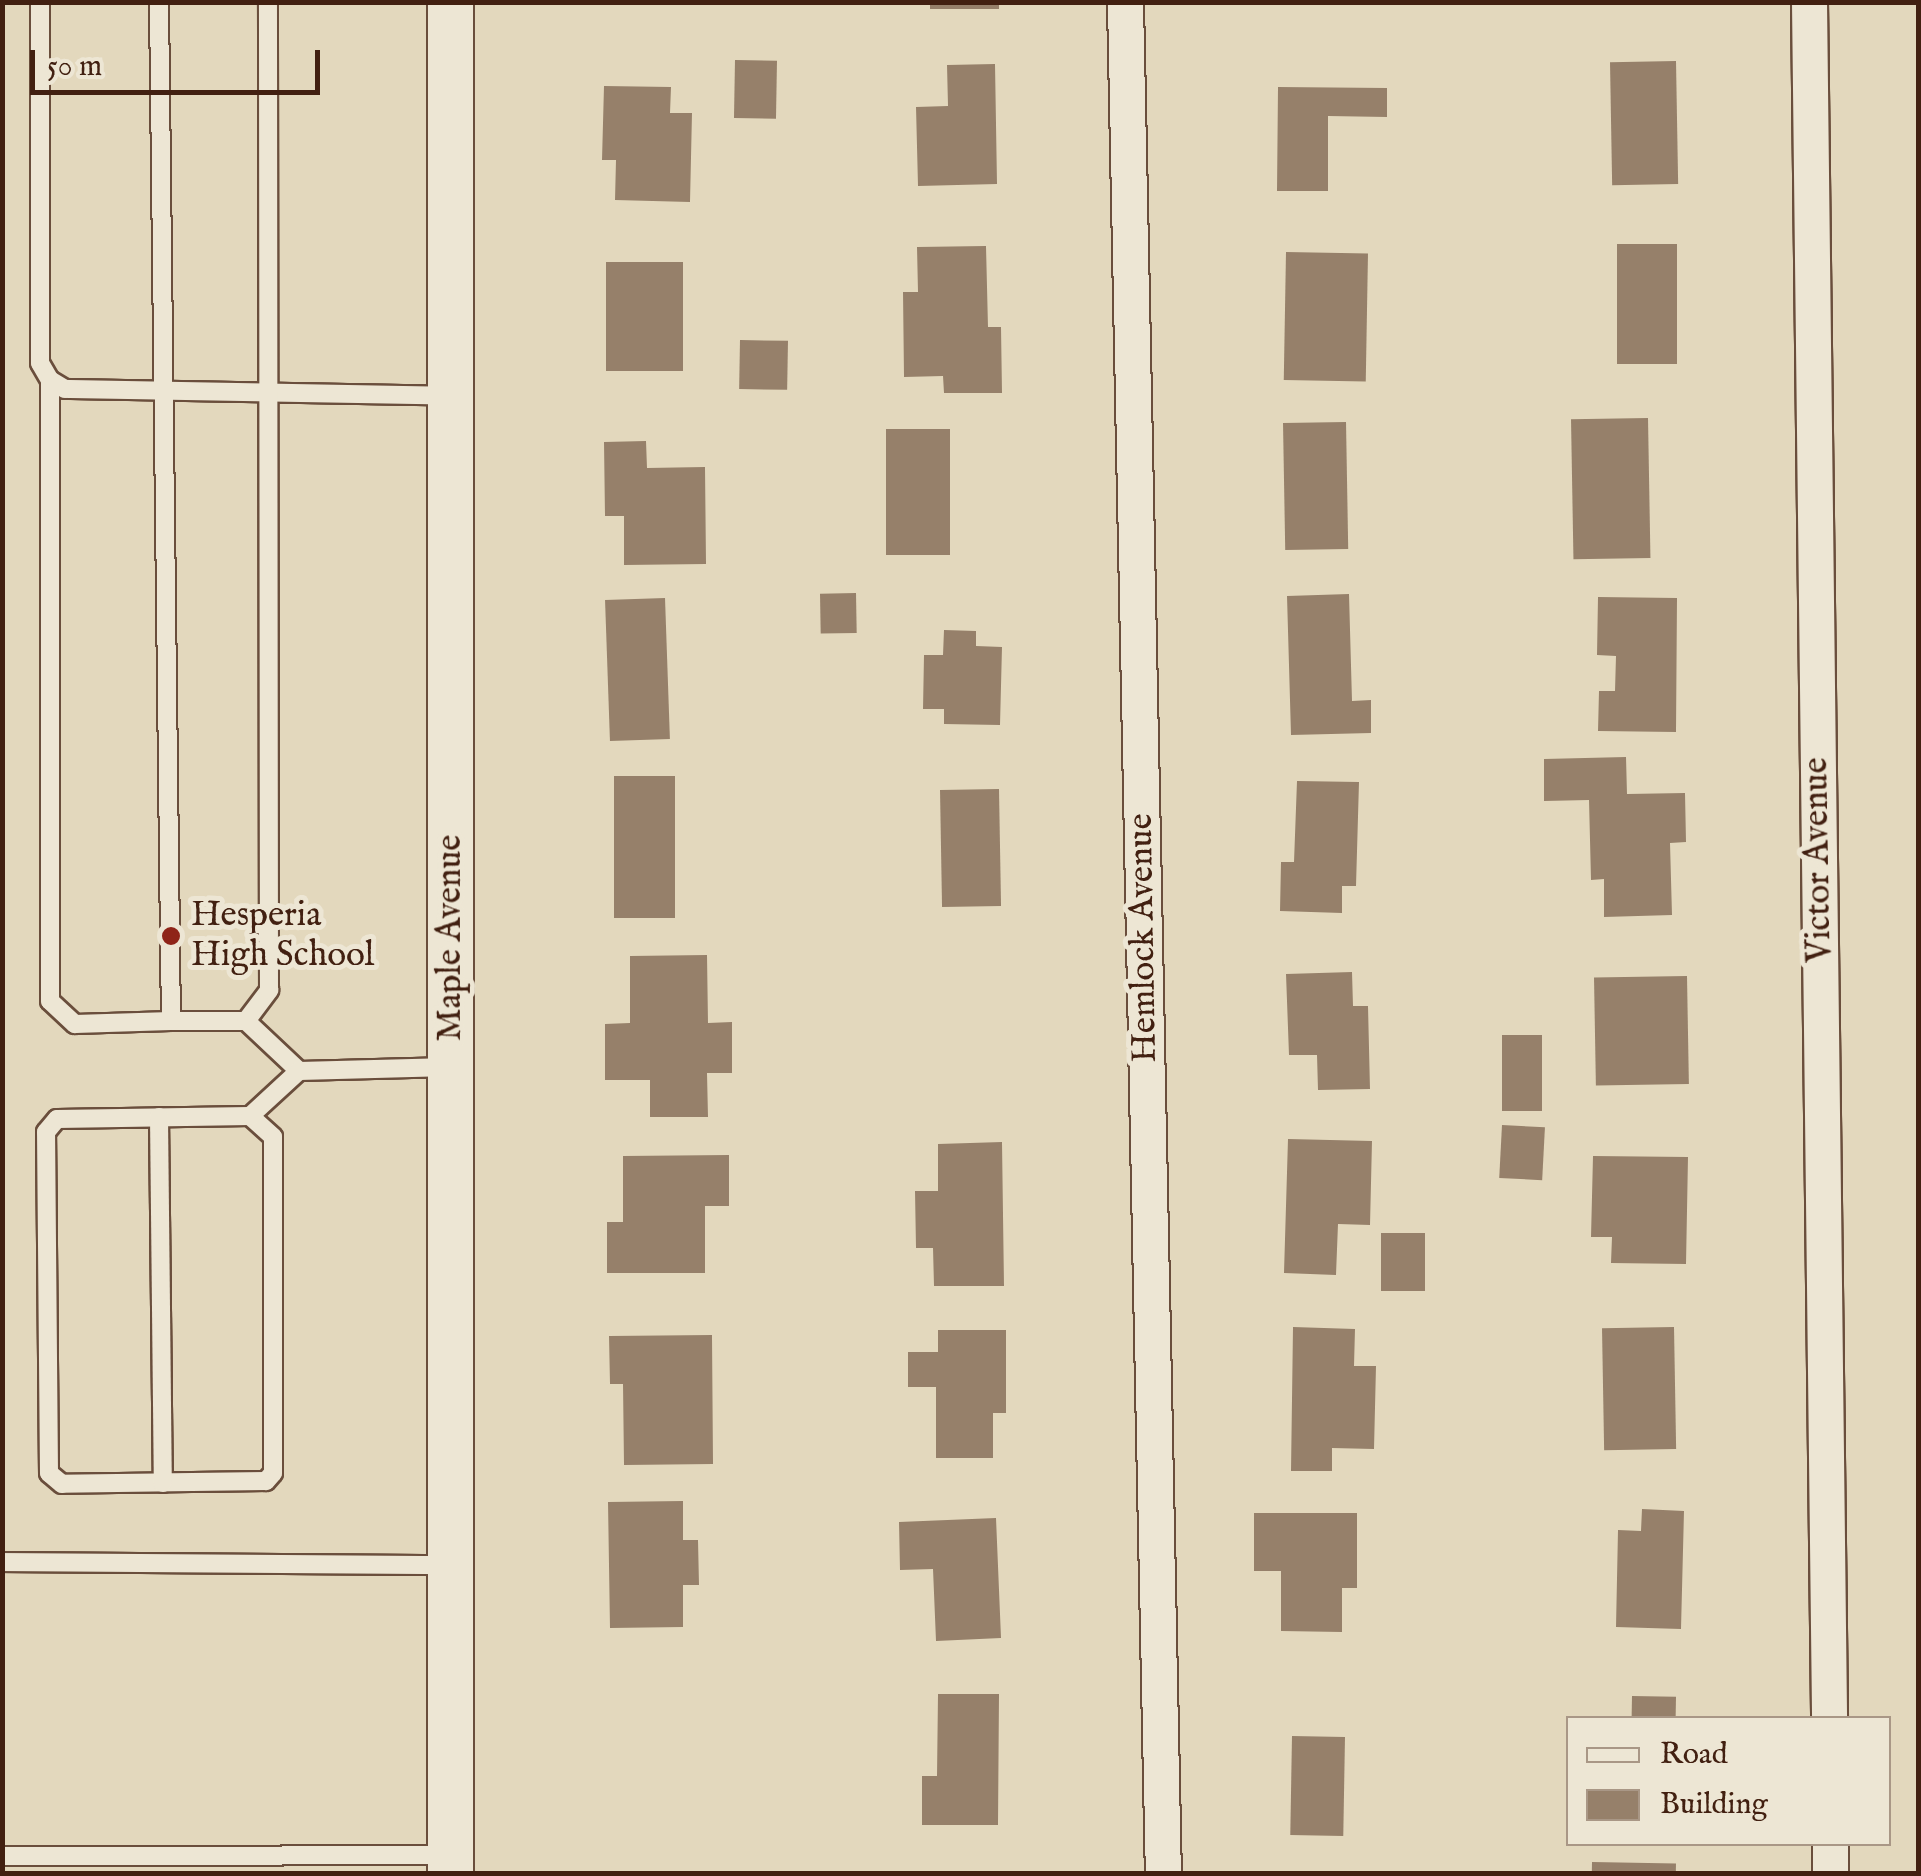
<!DOCTYPE html>
<style>
body{margin:0}
#map{position:relative;width:1921px;height:1876px;overflow:hidden;background:#e3d8bd;font-family:"IM FELL English",serif}
div>[style]{position:absolute}
.building>*{inset:0;background:#96806a;transform-origin:0 0}
.roads{filter:drop-shadow(2px 0 #6a4e3c) drop-shadow(-2px 0 #6a4e3c) drop-shadow(0 2px #6a4e3c) drop-shadow(0 -2px #6a4e3c)}
.service>*{height:18px;margin:-9px;padding:0 9px;transform-origin:9px;border-radius:9px;background:#ede6d4}
.minor>*{height:35px;margin:-17.5px;padding:0 17.5px;transform-origin:17.5px;border-radius:17.5px;background:#ede6d4}
.tertiary>*{height:45px;margin:-22.5px;padding:0 22.5px;transform-origin:22.5px;border-radius:22.5px;background:#ede6d4}
.dots>*{width:28px;height:28px;translate:-50% -50%;box-sizing:border-box;border:5px solid #ede6d4;border-radius:50%}
span{translate:-50% -50%;white-space:nowrap;text-align:center;line-height:1.15;-webkit-text-stroke:10px #ede6d4;paint-order:stroke}
.street-label{font-size:35px;color:#422011}
.poi-label{font-size:35px;color:#422011}
.left{translate:0 -50%;text-align:left}
.frame{position:absolute;inset:0;border:5px solid #422011;pointer-events:none}
.legend{position:absolute;left:1566px;top:1716px;width:325px;height:130px;box-sizing:border-box;background:#ede6d4;border:2px solid #a99786;margin:0;padding:12px 18px;list-style:none;font-size:30px;color:#422011}
.legend li{display:flex;align-items:center;gap:20px;height:50px}
.legend b{width:50px;border:2px solid #a99786}
.scale{position:absolute;left:30px;top:50px;width:290px;height:45px;box-sizing:border-box;border:5px solid #422011;border-top:0;padding-left:12px;font-size:30px;line-height:35px;white-space:nowrap;color:#422011;-webkit-text-stroke:8px #ede6d4;paint-order:stroke}
</style>
<div id="map">
<div class="building">
<i style="left:930px;top:2px;width:69px;height:7px"></i>
<i style="left:735px;top:60px;width:42px;height:58px;rotate:1deg"></i>
<i style="left:1676px;top:61px;width:123px;height:66px;rotate:89deg"></i>
<i style="clip-path:polygon(995px 64px,997px 184px,918px 186px,916px 107px,948px 106px,947px 65px)"></i>
<i style="clip-path:polygon(604px 86px,671px 87px,670px 113px,692px 113px,690px 202px,615px 200px,616px 160px,602px 160px)"></i>
<i style="clip-path:polygon(1278px 87px,1387px 88px,1387px 117px,1328px 116px,1328px 191px,1277px 191px)"></i>
<i style="left:1617px;top:244px;width:60px;height:120px"></i>
<i style="clip-path:polygon(986px 246px,988px 327px,1001px 327px,1002px 393px,944px 393px,943px 376px,904px 377px,903px 292px,918px 292px,917px 247px)"></i>
<i style="left:1286px;top:252px;width:82px;height:128px;rotate:1deg"></i>
<i style="left:606px;top:262px;width:77px;height:109px"></i>
<i style="left:740px;top:340px;width:48px;height:49px;rotate:1deg"></i>
<i style="left:1648px;top:418px;width:140px;height:77px;rotate:89deg"></i>
<i style="left:1346px;top:422px;width:127px;height:63px;rotate:89deg"></i>
<i style="left:886px;top:429px;width:64px;height:126px"></i>
<i style="clip-path:polygon(646px 441px,647px 468px,705px 467px,706px 564px,624px 565px,624px 516px,605px 516px,604px 442px)"></i>
<i style="left:856px;top:593px;width:40px;height:36px;rotate:89deg"></i>
<i style="clip-path:polygon(1349px 594px,1352px 701px,1371px 700px,1371px 733px,1291px 735px,1287px 596px)"></i>
<i style="clip-path:polygon(1598px 597px,1677px 598px,1676px 732px,1598px 731px,1599px 691px,1615px 691px,1616px 656px,1597px 655px)"></i>
<i style="left:665px;top:598px;width:141px;height:60px;rotate:88deg"></i>
<i style="clip-path:polygon(944px 630px,976px 631px,976px 646px,1002px 647px,1000px 725px,944px 724px,944px 709px,923px 709px,924px 655px,943px 655px)"></i>
<i style="clip-path:polygon(1626px 757px,1627px 794px,1685px 793px,1686px 842px,1670px 843px,1672px 915px,1604px 917px,1604px 879px,1591px 880px,1589px 800px,1544px 801px,1544px 759px)"></i>
<i style="left:614px;top:776px;width:61px;height:142px"></i>
<i style="clip-path:polygon(1297px 781px,1359px 782px,1356px 886px,1342px 886px,1342px 913px,1280px 911px,1281px 862px,1294px 862px)"></i>
<i style="left:999px;top:789px;width:117px;height:59px;rotate:89deg"></i>
<i style="clip-path:polygon(707px 955px,708px 1023px,732px 1022px,732px 1073px,707px 1073px,708px 1117px,650px 1117px,650px 1080px,605px 1080px,605px 1024px,630px 1023px,630px 956px)"></i>
<i style="clip-path:polygon(1352px 972px,1353px 1006px,1368px 1006px,1370px 1089px,1318px 1090px,1317px 1055px,1289px 1055px,1286px 974px)"></i>
<i style="left:1687px;top:976px;width:108px;height:93px;rotate:89deg"></i>
<i style="left:1502px;top:1035px;width:40px;height:76px"></i>
<i style="left:1502px;top:1125px;width:43px;height:53px;rotate:3deg"></i>
<i style="clip-path:polygon(1288px 1139px,1372px 1141px,1370px 1225px,1338px 1224px,1336px 1275px,1284px 1273px)"></i>
<i style="clip-path:polygon(1002px 1142px,1004px 1286px,934px 1286px,933px 1248px,916px 1248px,915px 1191px,938px 1191px,938px 1144px)"></i>
<i style="clip-path:polygon(729px 1155px,729px 1206px,705px 1206px,705px 1273px,607px 1273px,607px 1222px,623px 1222px,623px 1156px)"></i>
<i style="clip-path:polygon(1593px 1156px,1688px 1157px,1686px 1264px,1611px 1263px,1612px 1237px,1591px 1237px)"></i>
<i style="left:1381px;top:1233px;width:44px;height:58px"></i>
<i style="clip-path:polygon(1293px 1327px,1355px 1329px,1354px 1366px,1376px 1366px,1374px 1449px,1332px 1448px,1332px 1471px,1291px 1471px)"></i>
<i style="left:1674px;top:1327px;width:122px;height:72px;rotate:89deg"></i>
<i style="clip-path:polygon(938px 1330px,1006px 1330px,1006px 1413px,993px 1413px,993px 1458px,936px 1458px,936px 1387px,908px 1387px,908px 1352px,938px 1352px)"></i>
<i style="clip-path:polygon(712px 1335px,713px 1464px,624px 1465px,623px 1384px,610px 1384px,609px 1336px)"></i>
<i style="clip-path:polygon(683px 1501px,683px 1540px,698px 1540px,699px 1585px,683px 1585px,683px 1627px,610px 1628px,608px 1502px)"></i>
<i style="clip-path:polygon(1642px 1509px,1684px 1511px,1681px 1629px,1616px 1627px,1618px 1530px,1641px 1531px)"></i>
<i style="clip-path:polygon(1254px 1513px,1357px 1513px,1357px 1588px,1342px 1588px,1342px 1632px,1281px 1631px,1281px 1571px,1254px 1571px)"></i>
<i style="clip-path:polygon(996px 1518px,1001px 1638px,936px 1641px,933px 1569px,900px 1570px,899px 1522px)"></i>
<i style="clip-path:polygon(938px 1694px,999px 1694px,998px 1825px,922px 1825px,922px 1776px,937px 1776px)"></i>
<i style="left:1632px;top:1696px;width:44px;height:22px;rotate:1deg"></i>
<i style="left:1292px;top:1736px;width:53px;height:99px;rotate:1deg"></i>
<i style="left:1592px;top:1862px;width:84px;height:12px;rotate:1deg"></i>
</div>
<div class="roads">
<div class="service">
<i style="left:40px;top:2px;width:361px;rotate:90deg"></i>
<i style="left:40px;top:363px;width:20px;rotate:60deg"></i>
<i style="left:50px;top:380px;width:17px;rotate:31deg"></i>
<i style="left:65px;top:389px;width:385px;rotate:1deg"></i>
<i style="left:159px;top:2px;width:1019px;rotate:89.33deg"></i>
<i style="left:171px;top:1021px;width:75px"></i>
<i style="left:246px;top:1021px;width:73px;rotate:43.3deg"></i>
<i style="left:50px;top:380px;width:621px;rotate:90deg"></i>
<i style="left:50px;top:1001px;width:34px;rotate:43deg"></i>
<i style="left:75px;top:1024px;width:96px;rotate:-1.8deg"></i>
<i style="left:246px;top:1021px;width:39px;rotate:-53deg"></i>
<i style="left:269px;top:990px;width:988px;rotate:-90.06deg"></i>
<i style="left:250px;top:1116px;width:31px;rotate:42deg"></i>
<i style="left:273px;top:1137px;width:336px;rotate:90deg"></i>
<i style="left:273px;top:1473px;width:11px;rotate:131deg"></i>
<i style="left:266px;top:1481px;width:204px;rotate:179.2deg"></i>
<i style="left:62px;top:1484px;width:17px;rotate:-140deg"></i>
<i style="left:49px;top:1473px;width:341px;rotate:-90.5deg"></i>
<i style="left:46px;top:1132px;width:17px;rotate:-50deg"></i>
<i style="left:57px;top:1119px;width:193px;rotate:-0.9deg"></i>
<i style="left:250px;top:1116px;width:67px;rotate:-42.6deg"></i>
<i style="left:299px;top:1071px;width:151px;rotate:-1.5deg"></i>
<i style="left:159px;top:1117px;width:366px;rotate:89.4deg"></i>
<i style="left:2px;top:1562px;width:448px;rotate:0.4deg"></i>
<i style="left:2px;top:1856px;width:448px;rotate:-0.1deg"></i>
</div>
<div class="minor">
<i style="left:1125px;top:2px;width:1872px;rotate:88.84deg"></i>
<i style="left:1809px;top:2px;width:1716px;rotate:89.33deg"></i>
<i style="left:1830px;top:1844px;width:30px;rotate:90deg"></i>
</div>
<div class="tertiary">
<i style="left:450px;top:1874px;width:1872px;rotate:-90deg"></i>
</div>
</div>
<div class="dots">
<i style="left:171px;top:936px;background:#8f2418"></i>
</div>
<div class="street-label">
<span style="left:1819px;top:860px;rotate:-91deg">Victor Avenue</span>
<span style="left:451px;top:938px;rotate:-90deg">Maple Avenue</span>
<span style="left:1144px;top:938px;rotate:-91deg">Hemlock Avenue</span>
</div>
<div class="poi-label">
<span class="left" style="left:191px;top:936px">Hesperia<br>High School</span>
</div>
<div class="frame"></div>
<ul class="legend">
<li><b style="height:12px;background:#ede6d4"></b>Road</li>
<li><b style="height:28px;background:#96806a"></b>Building</li>
</ul>
<div class="scale">50 m</div>
</div>
